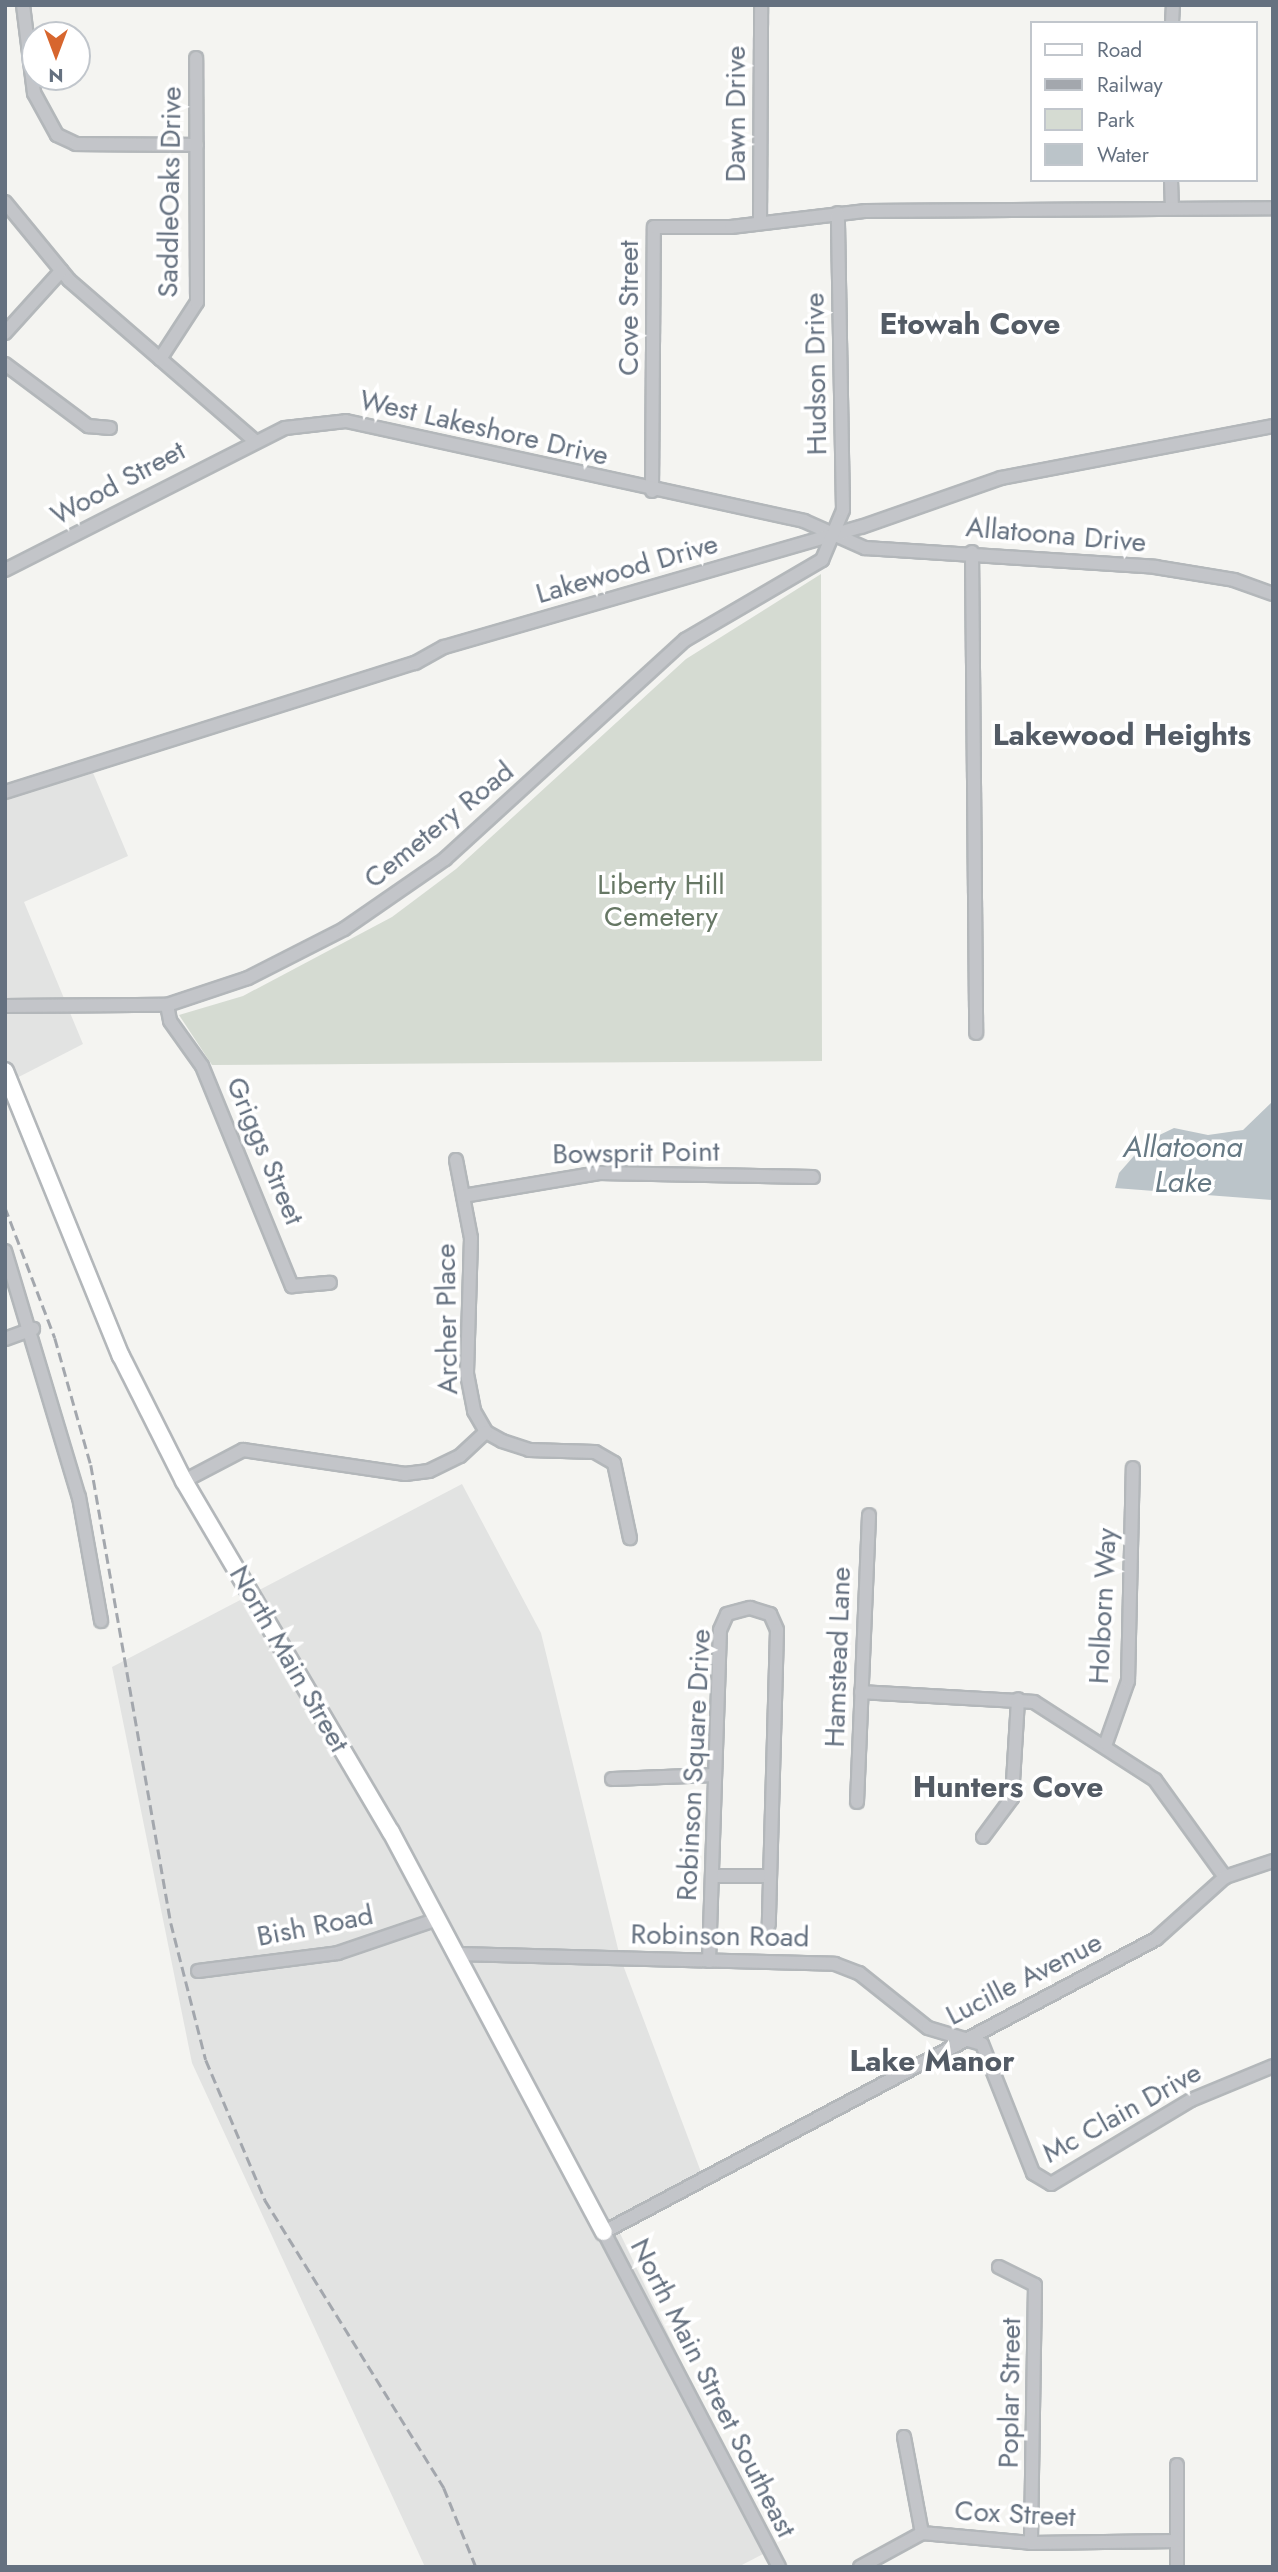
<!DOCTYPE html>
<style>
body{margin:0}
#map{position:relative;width:1278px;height:2572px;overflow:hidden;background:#f4f4f1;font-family:Jost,sans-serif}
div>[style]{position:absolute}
.built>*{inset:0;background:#e2e3e2}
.green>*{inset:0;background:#d5dbd2}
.water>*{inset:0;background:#bbc4c9}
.roads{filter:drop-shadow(2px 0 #b3b7ba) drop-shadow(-2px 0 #b3b7ba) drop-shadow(0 2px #b3b7ba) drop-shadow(0 -2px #b3b7ba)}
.minor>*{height:12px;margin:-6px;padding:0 6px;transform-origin:6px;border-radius:6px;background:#c3c5c9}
.major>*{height:16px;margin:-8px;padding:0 8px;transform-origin:8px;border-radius:8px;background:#fff}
.rail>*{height:2.5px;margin-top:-1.25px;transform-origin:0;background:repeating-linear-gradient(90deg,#a3a7ad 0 10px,transparent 0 15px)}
span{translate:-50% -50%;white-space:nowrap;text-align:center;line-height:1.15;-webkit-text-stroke:7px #fff;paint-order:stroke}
.street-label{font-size:28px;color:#657180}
.park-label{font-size:28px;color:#667764}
.neighbourhood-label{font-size:30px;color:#535b65;font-weight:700}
.water-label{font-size:30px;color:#667984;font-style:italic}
.frame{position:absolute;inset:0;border:7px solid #657180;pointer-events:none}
.legend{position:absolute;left:1030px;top:21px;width:228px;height:161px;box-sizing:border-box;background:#fff;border:2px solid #c1c6cc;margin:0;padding:9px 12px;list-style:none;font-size:21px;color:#657180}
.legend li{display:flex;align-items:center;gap:14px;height:35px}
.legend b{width:35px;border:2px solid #c1c6cc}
.north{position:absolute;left:21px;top:21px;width:70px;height:70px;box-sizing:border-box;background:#fff;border:2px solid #c1c6cc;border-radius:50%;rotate:180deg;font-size:19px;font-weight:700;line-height:28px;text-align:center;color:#657180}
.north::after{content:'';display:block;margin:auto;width:24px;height:32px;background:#d7662e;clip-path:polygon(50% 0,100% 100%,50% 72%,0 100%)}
</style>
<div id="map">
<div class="built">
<i style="clip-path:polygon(91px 768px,128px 856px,24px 902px,83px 1044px,5px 1084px,5px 797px)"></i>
<i style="clip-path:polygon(462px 1484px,541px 1633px,620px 1957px,704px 2180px,617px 2227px,771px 2550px,738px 2567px,425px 2567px,192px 2063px,112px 1667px)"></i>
</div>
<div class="green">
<i style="clip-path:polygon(821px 574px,822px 1061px,212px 1065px,179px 1015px,243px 996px,392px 917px,456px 869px,686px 659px)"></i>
</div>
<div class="water">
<i style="clip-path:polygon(1273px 1101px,1273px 1200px,1115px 1188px,1119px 1173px,1147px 1141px,1174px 1128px,1208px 1135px,1243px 1130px)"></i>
</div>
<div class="roads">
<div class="minor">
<i style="left:23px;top:5px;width:89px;rotate:82.9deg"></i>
<i style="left:34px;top:93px;width:48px;rotate:61.3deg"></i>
<i style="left:57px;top:135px;width:21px;rotate:25deg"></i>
<i style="left:76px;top:144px;width:121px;rotate:0.5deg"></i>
<i style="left:1172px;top:23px;width:18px;rotate:-87deg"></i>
<i style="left:1171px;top:180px;width:28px;rotate:88deg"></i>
<i style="left:5px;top:202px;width:101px;rotate:50.6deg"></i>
<i style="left:69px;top:280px;width:246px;rotate:40.9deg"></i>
<i style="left:760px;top:223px;width:218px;rotate:-89.7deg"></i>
<i style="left:5px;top:333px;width:84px;rotate:-47.9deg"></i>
<i style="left:160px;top:359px;width:68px;rotate:-57deg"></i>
<i style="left:197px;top:302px;width:244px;rotate:-90.2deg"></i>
<i style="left:5px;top:364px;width:104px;rotate:36.8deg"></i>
<i style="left:88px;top:426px;width:22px;rotate:5deg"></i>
<i style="left:652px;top:491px;width:264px;rotate:-89.6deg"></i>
<i style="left:654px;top:227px;width:77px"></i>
<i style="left:731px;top:227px;width:136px;rotate:-6.8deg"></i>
<i style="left:866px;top:211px;width:407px;rotate:-0.4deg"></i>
<i style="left:972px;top:552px;width:481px;rotate:89.5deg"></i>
<i style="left:5px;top:570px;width:314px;rotate:-26.9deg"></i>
<i style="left:285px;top:428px;width:61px;rotate:-6.5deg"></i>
<i style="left:346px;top:421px;width:469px;rotate:12.3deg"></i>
<i style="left:804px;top:521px;width:67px;rotate:23.9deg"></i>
<i style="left:865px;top:548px;width:291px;rotate:3.7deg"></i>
<i style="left:1155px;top:567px;width:80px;rotate:9.3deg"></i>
<i style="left:1234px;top:580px;width:41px;rotate:19.7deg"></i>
<i style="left:5px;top:792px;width:430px;rotate:-17.5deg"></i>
<i style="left:415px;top:663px;width:33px;rotate:-29deg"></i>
<i style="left:444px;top:647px;width:434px;rotate:-16.1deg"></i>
<i style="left:861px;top:527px;width:148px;rotate:-19.3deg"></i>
<i style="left:1001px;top:478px;width:277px;rotate:-10.8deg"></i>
<i style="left:167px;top:1005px;width:16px;rotate:79deg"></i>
<i style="left:170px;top:1021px;width:55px;rotate:54.6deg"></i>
<i style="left:202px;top:1066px;width:238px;rotate:67.8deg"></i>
<i style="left:292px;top:1286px;width:38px;rotate:-5deg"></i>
<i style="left:5px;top:1006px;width:162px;rotate:-0.4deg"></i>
<i style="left:167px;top:1005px;width:85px;rotate:-18.4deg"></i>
<i style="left:248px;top:978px;width:108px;rotate:-27deg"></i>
<i style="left:344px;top:929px;width:123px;rotate:-34.7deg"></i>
<i style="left:445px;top:859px;width:325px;rotate:-42.4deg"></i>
<i style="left:685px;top:640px;width:159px;rotate:-30.3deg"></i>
<i style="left:822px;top:560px;width:54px;rotate:-67.2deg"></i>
<i style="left:843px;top:510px;width:297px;rotate:-91deg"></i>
<i style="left:456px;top:1160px;width:79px;rotate:79.1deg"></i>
<i style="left:471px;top:1238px;width:136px;rotate:91.7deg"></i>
<i style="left:467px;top:1374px;width:38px;rotate:79deg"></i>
<i style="left:474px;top:1411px;width:24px;rotate:60deg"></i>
<i style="left:486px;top:1432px;width:18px;rotate:29deg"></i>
<i style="left:502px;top:1441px;width:28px;rotate:18deg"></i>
<i style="left:529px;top:1450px;width:66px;rotate:1.7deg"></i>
<i style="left:595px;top:1452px;width:22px;rotate:30deg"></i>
<i style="left:614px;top:1463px;width:77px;rotate:78deg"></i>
<i style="left:463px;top:1196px;width:138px;rotate:-9.6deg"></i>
<i style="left:599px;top:1173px;width:214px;rotate:1.1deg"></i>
<i style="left:5px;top:1251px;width:257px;rotate:73.3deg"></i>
<i style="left:79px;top:1497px;width:126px;rotate:79.9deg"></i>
<i style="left:5px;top:1339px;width:30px;rotate:-20deg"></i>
<i style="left:184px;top:1481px;width:67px;rotate:-27.7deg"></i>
<i style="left:243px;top:1450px;width:164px;rotate:8.4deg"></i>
<i style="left:405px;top:1474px;width:24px;rotate:-7deg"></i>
<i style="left:429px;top:1471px;width:34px;rotate:-26deg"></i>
<i style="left:460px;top:1456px;width:35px;rotate:-43deg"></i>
<i style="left:861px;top:1692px;width:173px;rotate:3.3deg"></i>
<i style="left:1034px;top:1702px;width:144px;rotate:32.8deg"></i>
<i style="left:1155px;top:1780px;width:120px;rotate:54.2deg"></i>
<i style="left:1106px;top:1743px;width:66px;rotate:-70.5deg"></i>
<i style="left:1128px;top:1681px;width:213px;rotate:-88.7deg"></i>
<i style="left:612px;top:1779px;width:103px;rotate:-2.2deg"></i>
<i style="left:857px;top:1802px;width:287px;rotate:-87.6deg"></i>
<i style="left:983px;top:1837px;width:49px;rotate:-53.4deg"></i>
<i style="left:1012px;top:1798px;width:99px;rotate:-86.5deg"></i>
<i style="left:712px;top:1876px;width:57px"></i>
<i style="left:458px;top:1954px;width:377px;rotate:1.5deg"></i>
<i style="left:835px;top:1964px;width:26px;rotate:21deg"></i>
<i style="left:859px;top:1973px;width:88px;rotate:38.6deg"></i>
<i style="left:928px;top:2028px;width:56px;rotate:16.5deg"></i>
<i style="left:982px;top:2044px;width:139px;rotate:68.4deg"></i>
<i style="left:1033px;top:2173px;width:21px;rotate:31deg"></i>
<i style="left:1051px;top:2184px;width:163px;rotate:-31deg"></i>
<i style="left:1191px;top:2100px;width:89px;rotate:-22.5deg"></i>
<i style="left:709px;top:1961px;width:331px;rotate:-88.1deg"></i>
<i style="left:720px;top:1630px;width:17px;rotate:-66deg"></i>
<i style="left:727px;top:1614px;width:24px;rotate:-15deg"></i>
<i style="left:750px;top:1608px;width:21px;rotate:17deg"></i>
<i style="left:770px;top:1614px;width:17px;rotate:66deg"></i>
<i style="left:777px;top:1630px;width:295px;rotate:91.6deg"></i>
<i style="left:198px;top:1971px;width:141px;rotate:-7.3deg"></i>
<i style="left:338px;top:1953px;width:106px;rotate:-18.8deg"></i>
<i style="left:999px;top:2267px;width:40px;rotate:26.6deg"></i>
<i style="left:1035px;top:2285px;width:258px;rotate:90.9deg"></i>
<i style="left:904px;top:2437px;width:98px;rotate:79.4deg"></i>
<i style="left:1177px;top:2465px;width:102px;rotate:90deg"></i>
<i style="left:779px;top:2567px;width:378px;rotate:-117.6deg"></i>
<i style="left:604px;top:2232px;width:625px;rotate:-27.96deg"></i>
<i style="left:1156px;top:1939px;width:93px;rotate:-41.9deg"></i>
<i style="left:1225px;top:1877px;width:51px;rotate:-18.4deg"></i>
<i style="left:860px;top:2567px;width:71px;rotate:-28.7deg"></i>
<i style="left:922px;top:2533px;width:109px;rotate:5.2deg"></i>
<i style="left:1031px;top:2543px;width:146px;rotate:-0.8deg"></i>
</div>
<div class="major">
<i style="left:5px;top:1071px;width:308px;rotate:67.9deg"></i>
<i style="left:121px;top:1356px;width:140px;rotate:63.3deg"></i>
<i style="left:184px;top:1481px;width:407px;rotate:59.5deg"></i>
<i style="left:391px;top:1832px;width:453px;rotate:62deg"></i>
</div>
</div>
<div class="rail">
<i style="left:5px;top:1207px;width:140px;rotate:69.1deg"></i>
<i style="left:55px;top:1338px;width:132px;rotate:74.2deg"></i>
<i style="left:91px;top:1465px;width:465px;rotate:80.1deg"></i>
<i style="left:171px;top:1923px;width:141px;rotate:75.7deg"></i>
<i style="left:206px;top:2060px;width:152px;rotate:67.1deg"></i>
<i style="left:265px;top:2200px;width:339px;rotate:58.1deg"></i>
<i style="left:444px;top:2488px;width:85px;rotate:67.9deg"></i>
</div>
<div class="street-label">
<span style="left:736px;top:114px;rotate:-90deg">Dawn Drive</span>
<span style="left:170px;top:192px;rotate:-89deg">SaddleOaks Drive</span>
<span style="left:629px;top:308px;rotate:-90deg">Cove Street</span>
<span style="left:816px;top:374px;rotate:-91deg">Hudson Drive</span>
<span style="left:484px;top:428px;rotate:13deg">West Lakeshore Drive</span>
<span style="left:118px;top:483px;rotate:-28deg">Wood Street</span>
<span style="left:1056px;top:535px;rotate:5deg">Allatoona Drive</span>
<span style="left:627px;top:569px;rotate:-16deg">Lakewood Drive</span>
<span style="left:439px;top:825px;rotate:-39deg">Cemetery Road</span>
<span style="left:265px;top:1151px;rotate:67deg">Griggs Street</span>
<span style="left:636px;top:1153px;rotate:-1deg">Bowsprit Point</span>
<span style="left:447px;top:1319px;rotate:-91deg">Archer Place</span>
<span style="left:1103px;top:1606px;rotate:-87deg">Holborn Way</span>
<span style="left:838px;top:1657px;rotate:-88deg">Hamstead Lane</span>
<span style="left:289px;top:1659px;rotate:60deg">North Main Street</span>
<span style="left:694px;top:1765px;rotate:-87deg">Robinson Square Drive</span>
<span style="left:315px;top:1926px;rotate:-11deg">Bish Road</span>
<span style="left:720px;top:1936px;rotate:1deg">Robinson Road</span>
<span style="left:1024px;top:1979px;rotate:-27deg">Lucille Avenue</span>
<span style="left:1122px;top:2113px;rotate:-29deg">Mc Clain Drive</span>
<span style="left:713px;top:2388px;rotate:63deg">North Main Street Southeast</span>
<span style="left:1010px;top:2393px;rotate:-89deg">Poplar Street</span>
<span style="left:1015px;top:2514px;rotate:3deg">Cox Street</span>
</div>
<div class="park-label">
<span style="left:661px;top:901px">Liberty Hill<br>Cemetery</span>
</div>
<div class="neighbourhood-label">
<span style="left:970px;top:324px">Etowah Cove</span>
<span style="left:1122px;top:735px">Lakewood Heights</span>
<span style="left:1008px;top:1787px">Hunters Cove</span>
<span style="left:932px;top:2061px">Lake Manor</span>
</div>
<div class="water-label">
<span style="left:1183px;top:1164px">Allatoona<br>Lake</span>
</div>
<div class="frame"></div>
<ul class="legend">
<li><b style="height:9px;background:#fff"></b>Road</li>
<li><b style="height:9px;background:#a3a7ad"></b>Railway</li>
<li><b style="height:19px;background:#d5dbd2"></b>Park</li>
<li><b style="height:19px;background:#bbc4c9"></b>Water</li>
</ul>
<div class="north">N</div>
</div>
